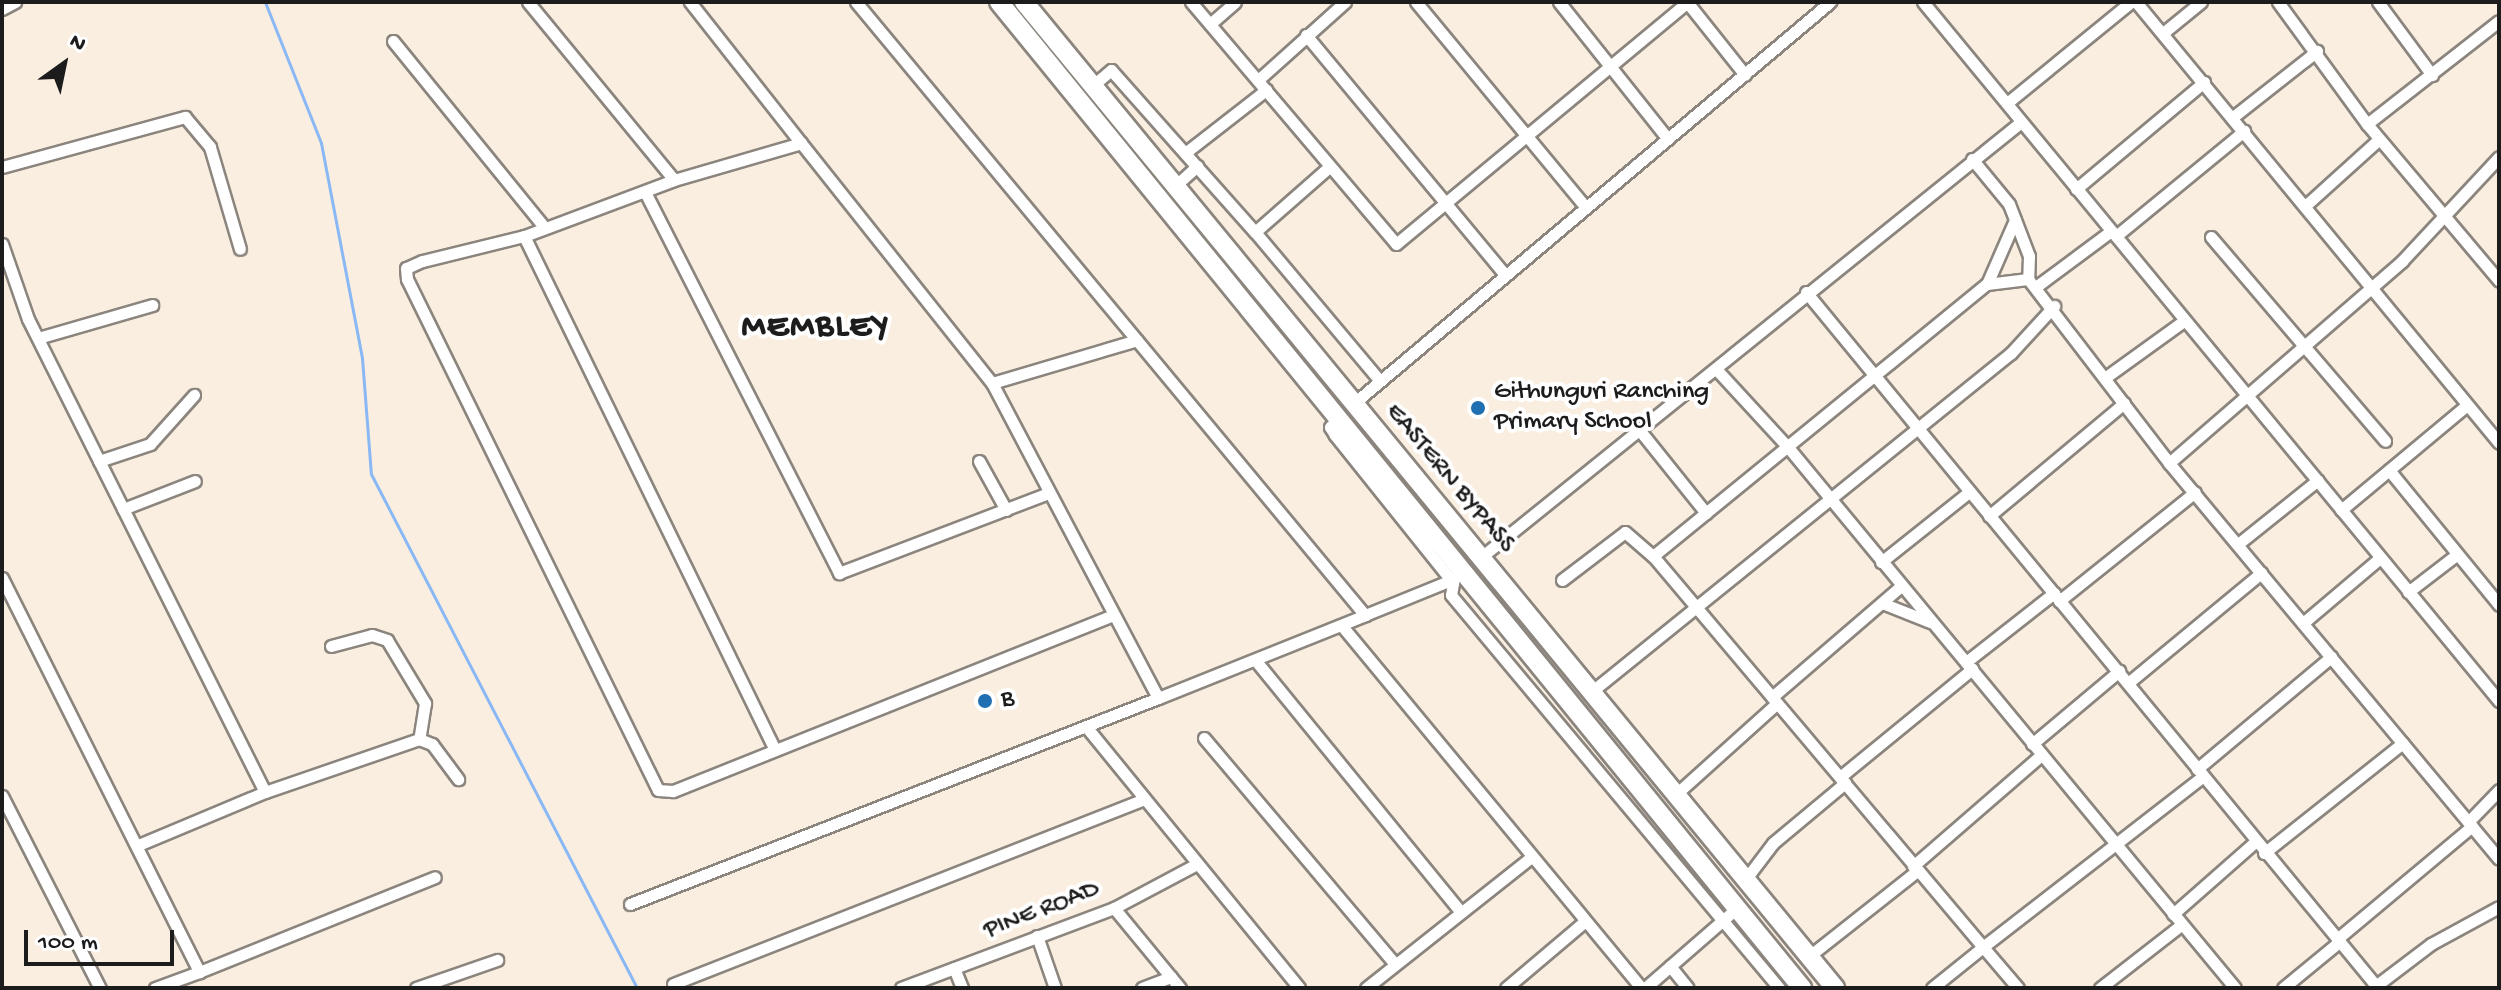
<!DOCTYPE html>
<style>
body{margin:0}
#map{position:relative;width:2501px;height:990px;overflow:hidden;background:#faeee1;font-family:"Gochi Hand",sans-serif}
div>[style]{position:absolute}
.stream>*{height:3px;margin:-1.5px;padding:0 1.5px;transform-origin:1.5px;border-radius:1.5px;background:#89b8f4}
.roads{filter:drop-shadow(2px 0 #8b857e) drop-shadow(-2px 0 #8b857e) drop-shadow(0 2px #8b857e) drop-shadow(0 -2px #8b857e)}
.street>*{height:11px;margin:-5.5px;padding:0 5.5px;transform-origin:5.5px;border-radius:5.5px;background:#fff}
.primary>*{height:18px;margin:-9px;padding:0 9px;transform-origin:9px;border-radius:9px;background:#fff}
.dots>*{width:22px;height:22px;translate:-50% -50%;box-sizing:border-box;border:4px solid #fff;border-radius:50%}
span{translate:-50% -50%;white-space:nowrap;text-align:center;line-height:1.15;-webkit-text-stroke:8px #fff;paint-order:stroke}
.poi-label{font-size:26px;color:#1c1c1c}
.left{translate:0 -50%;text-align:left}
.street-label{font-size:26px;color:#1c1c1c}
.district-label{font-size:34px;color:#1c1c1c;font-weight:700;letter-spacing:2px}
.frame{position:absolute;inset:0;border:4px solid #1c1c1c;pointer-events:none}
.north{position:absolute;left:24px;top:24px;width:80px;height:80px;-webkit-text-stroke:6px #fff;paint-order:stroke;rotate:33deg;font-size:22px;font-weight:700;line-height:32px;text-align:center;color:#1c1c1c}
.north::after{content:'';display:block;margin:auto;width:28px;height:36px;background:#1c1c1c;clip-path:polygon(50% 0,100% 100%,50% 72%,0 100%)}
.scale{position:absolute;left:24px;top:930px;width:150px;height:36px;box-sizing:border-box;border:4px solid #1c1c1c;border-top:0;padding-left:10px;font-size:24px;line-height:28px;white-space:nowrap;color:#1c1c1c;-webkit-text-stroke:6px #fff;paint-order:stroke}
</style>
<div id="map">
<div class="stream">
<i style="left:265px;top:2px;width:152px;rotate:68.3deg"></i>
<i style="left:321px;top:143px;width:219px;rotate:79.2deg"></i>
<i style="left:362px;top:358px;width:116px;rotate:85.6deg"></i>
<i style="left:371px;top:474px;width:579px;rotate:62.64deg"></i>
</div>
<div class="roads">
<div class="street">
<i style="left:528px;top:2px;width:230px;rotate:50.6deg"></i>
<i style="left:674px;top:180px;width:132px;rotate:-16.2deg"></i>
<i style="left:801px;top:143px;width:307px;rotate:51.5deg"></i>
<i style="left:992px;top:383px;width:151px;rotate:-16.5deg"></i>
<i style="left:690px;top:2px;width:179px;rotate:51.8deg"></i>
<i style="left:856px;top:2px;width:797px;rotate:50.3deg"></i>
<i style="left:1365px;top:615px;width:93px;rotate:-22.1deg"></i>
<i style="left:1451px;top:580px;width:186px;rotate:-128.7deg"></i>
<i style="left:1335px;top:435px;width:9px;rotate:-122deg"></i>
<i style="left:1330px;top:427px;width:13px;rotate:-45deg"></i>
<i style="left:1191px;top:2px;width:317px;rotate:49.7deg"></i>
<i style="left:1396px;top:244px;width:379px;rotate:-39.7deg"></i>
<i style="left:1416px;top:2px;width:265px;rotate:50.4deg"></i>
<i style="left:1559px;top:2px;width:175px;rotate:51.5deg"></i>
<i style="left:1687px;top:2px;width:93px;rotate:51.5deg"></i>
<i style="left:1923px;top:2px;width:906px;rotate:50.51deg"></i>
<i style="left:2136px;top:2px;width:571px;rotate:50.54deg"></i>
<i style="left:2278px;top:2px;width:151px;rotate:53.9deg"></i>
<i style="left:2367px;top:124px;width:167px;rotate:-38deg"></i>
<i style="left:2378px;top:2px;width:91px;rotate:53.5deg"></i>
<i style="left:2px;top:9px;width:15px;rotate:-28deg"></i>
<i style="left:1210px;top:24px;width:33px;rotate:-41deg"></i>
<i style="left:2163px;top:33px;width:49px;rotate:-39.2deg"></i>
<i style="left:1306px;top:35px;width:308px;rotate:50.3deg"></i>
<i style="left:393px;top:41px;width:240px;rotate:50.9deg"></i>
<i style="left:1258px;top:80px;width:117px;rotate:-41.9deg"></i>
<i style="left:1092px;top:86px;width:25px;rotate:-40deg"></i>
<i style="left:1111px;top:70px;width:217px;rotate:48.4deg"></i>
<i style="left:2007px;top:103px;width:160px;rotate:-39.2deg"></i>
<i style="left:2233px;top:117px;width:107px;rotate:-38.2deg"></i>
<i style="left:2367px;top:124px;width:205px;rotate:49.9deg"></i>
<i style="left:1185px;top:153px;width:103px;rotate:-37.9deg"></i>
<i style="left:1972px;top:159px;width:58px;rotate:50.6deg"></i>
<i style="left:2009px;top:204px;width:56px;rotate:69deg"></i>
<i style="left:2029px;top:256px;width:23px;rotate:92deg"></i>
<i style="left:2px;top:167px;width:190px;rotate:-15.3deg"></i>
<i style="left:185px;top:117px;width:39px;rotate:50deg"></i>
<i style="left:210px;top:147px;width:106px;rotate:73.6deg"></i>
<i style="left:1329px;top:167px;width:98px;rotate:138.7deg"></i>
<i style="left:1255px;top:232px;width:193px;rotate:50deg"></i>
<i style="left:674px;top:180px;width:160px;rotate:159.5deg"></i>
<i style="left:524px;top:236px;width:572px;rotate:63.97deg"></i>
<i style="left:1175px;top:186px;width:30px;rotate:-42deg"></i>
<i style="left:2076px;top:189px;width:167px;rotate:-39.9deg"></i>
<i style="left:645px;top:192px;width:428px;rotate:63deg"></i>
<i style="left:839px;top:573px;width:224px;rotate:-20.9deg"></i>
<i style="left:2305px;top:206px;width:98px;rotate:-42.1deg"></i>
<i style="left:524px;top:236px;width:105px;rotate:166.2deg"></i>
<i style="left:422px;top:261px;width:17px;rotate:156deg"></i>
<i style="left:406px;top:268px;width:11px;rotate:85deg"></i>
<i style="left:407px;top:279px;width:569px;rotate:63.84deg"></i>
<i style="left:658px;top:790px;width:15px;rotate:4deg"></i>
<i style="left:673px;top:791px;width:469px;rotate:-21.8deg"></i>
<i style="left:2116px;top:236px;width:166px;rotate:-39.4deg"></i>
<i style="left:2211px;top:237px;width:268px;rotate:49.5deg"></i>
<i style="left:2px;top:244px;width:79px;rotate:70.9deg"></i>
<i style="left:28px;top:319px;width:529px;rotate:63.39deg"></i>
<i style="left:265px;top:792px;width:138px;rotate:157.3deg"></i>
<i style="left:1987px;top:284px;width:70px;rotate:-66.4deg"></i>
<i style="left:2037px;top:286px;width:92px;rotate:-36.6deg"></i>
<i style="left:1806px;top:292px;width:901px;rotate:50.59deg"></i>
<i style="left:38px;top:338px;width:119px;rotate:-16.1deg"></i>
<i style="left:1717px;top:370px;width:103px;rotate:47.4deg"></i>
<i style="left:1787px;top:446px;width:703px;rotate:50.42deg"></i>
<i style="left:2106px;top:377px;width:97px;rotate:-35.8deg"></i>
<i style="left:992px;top:383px;width:356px;rotate:62.2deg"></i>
<i style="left:1158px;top:698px;width:223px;rotate:-21.8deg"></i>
<i style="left:1353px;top:404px;width:624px;rotate:-40.12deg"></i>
<i style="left:1641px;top:432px;width:104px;rotate:51.3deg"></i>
<i style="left:99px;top:461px;width:54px;rotate:-18.4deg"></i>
<i style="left:150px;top:444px;width:66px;rotate:-48.1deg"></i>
<i style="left:979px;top:461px;width:56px;rotate:61.1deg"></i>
<i style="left:2169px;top:463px;width:308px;rotate:-40.9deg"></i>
<i style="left:2402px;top:261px;width:142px;rotate:-47deg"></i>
<i style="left:2389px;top:470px;width:174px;rotate:50.8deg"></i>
<i style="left:123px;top:509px;width:77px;rotate:-21.3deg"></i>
<i style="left:2341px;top:510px;width:164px;rotate:-39.8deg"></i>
<i style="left:1989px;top:516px;width:176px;rotate:-39.9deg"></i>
<i style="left:2238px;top:544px;width:102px;rotate:-38.7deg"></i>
<i style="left:1480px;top:558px;width:695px;rotate:-38.87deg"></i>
<i style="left:1881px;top:562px;width:112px;rotate:-38.5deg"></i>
<i style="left:2px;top:578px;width:441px;rotate:63.4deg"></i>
<i style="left:199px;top:972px;width:47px;rotate:160deg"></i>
<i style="left:1454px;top:578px;width:17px;rotate:100deg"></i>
<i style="left:1451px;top:595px;width:512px;rotate:50.15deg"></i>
<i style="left:1562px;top:580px;width:79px;rotate:-37.3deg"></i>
<i style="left:1625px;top:532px;width:37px;rotate:41deg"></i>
<i style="left:2408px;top:592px;width:61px;rotate:-37.6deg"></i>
<i style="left:2059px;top:601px;width:174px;rotate:-38.7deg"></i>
<i style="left:1882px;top:603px;width:52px;rotate:21.6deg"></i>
<i style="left:2303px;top:623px;width:101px;rotate:-40.2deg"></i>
<i style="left:1342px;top:626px;width:470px;rotate:50.4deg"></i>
<i style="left:331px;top:646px;width:42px;rotate:-15deg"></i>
<i style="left:372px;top:635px;width:16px;rotate:18deg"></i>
<i style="left:387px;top:640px;width:74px;rotate:58.9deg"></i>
<i style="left:425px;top:703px;width:36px;rotate:99deg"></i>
<i style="left:1256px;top:661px;width:324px;rotate:50.8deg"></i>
<i style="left:1966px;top:662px;width:112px;rotate:-38.1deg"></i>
<i style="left:2128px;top:683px;width:173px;rotate:-39.6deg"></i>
<i style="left:1591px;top:692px;width:540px;rotate:-38.91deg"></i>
<i style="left:2011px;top:353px;width:64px;rotate:-47.5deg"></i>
<i style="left:1772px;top:697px;width:170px;rotate:-40.7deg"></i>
<i style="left:1088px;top:729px;width:334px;rotate:50.8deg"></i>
<i style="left:1204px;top:738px;width:296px;rotate:49.8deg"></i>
<i style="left:2032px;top:744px;width:114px;rotate:-40deg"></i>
<i style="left:2197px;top:769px;width:175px;rotate:-39.9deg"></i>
<i style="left:1840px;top:777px;width:171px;rotate:-39.3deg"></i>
<i style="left:2202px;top:777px;width:277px;rotate:142.2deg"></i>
<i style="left:1983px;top:947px;width:512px;rotate:-130.16deg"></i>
<i style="left:1653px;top:556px;width:431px;rotate:-39.2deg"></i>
<i style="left:1987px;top:284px;width:41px;rotate:-7deg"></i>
<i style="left:2028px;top:279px;width:232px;rotate:52.5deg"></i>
<i style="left:2169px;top:463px;width:515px;rotate:50.19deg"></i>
<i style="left:265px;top:792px;width:163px;rotate:-19deg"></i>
<i style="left:419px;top:739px;width:14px;rotate:21deg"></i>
<i style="left:432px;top:744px;width:44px;rotate:53.4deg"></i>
<i style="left:1675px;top:795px;width:137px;rotate:-42deg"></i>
<i style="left:2px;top:796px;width:216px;rotate:63deg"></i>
<i style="left:2469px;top:821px;width:43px;rotate:-45.9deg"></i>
<i style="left:2264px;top:853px;width:177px;rotate:-38.4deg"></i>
<i style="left:1913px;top:866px;width:169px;rotate:-40.9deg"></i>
<i style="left:1745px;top:880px;width:46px;rotate:-52.9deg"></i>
<i style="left:1773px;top:843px;width:94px;rotate:-39.8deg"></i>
<i style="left:630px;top:904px;width:567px;rotate:-21.31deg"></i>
<i style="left:1114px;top:908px;width:104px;rotate:50.5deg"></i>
<i style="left:2173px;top:914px;width:109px;rotate:-41.3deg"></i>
<i style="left:1037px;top:936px;width:55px;rotate:70.9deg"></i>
<i style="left:2337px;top:939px;width:176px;rotate:-39.9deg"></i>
<i style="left:1808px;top:957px;width:139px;rotate:-38.3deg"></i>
<i style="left:1670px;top:966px;width:28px;rotate:51deg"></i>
<i style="left:954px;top:968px;width:22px;rotate:68deg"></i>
<i style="left:199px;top:972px;width:254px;rotate:-21.9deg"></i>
<i style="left:673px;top:984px;width:504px;rotate:-21.42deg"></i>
<i style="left:416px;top:988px;width:86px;rotate:-19.1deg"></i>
<i style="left:901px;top:988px;width:228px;rotate:-20.6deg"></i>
<i style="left:1114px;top:908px;width:92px;rotate:-28deg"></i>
<i style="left:1142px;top:988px;width:31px;rotate:-21deg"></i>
<i style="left:1366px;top:988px;width:211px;rotate:-38.4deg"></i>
<i style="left:1506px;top:988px;width:101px;rotate:-40.2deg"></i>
<i style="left:1645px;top:988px;width:122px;rotate:-41deg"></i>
<i style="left:1932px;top:988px;width:65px;rotate:-38.8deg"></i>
<i style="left:1983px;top:947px;width:54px;rotate:49.5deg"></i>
<i style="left:2100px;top:988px;width:103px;rotate:-37.9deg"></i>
<i style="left:2283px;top:988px;width:72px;rotate:-39.4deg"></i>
<i style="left:2373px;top:988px;width:73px;rotate:-37.2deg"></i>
<i style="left:2431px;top:944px;width:77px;rotate:-28.6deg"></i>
</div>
<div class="primary">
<i style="left:999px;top:2px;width:1272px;rotate:50.84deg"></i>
<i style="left:1024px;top:2px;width:1277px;rotate:50.56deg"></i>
</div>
</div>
<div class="dots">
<i style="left:1478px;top:408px;background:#1f6fb2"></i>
<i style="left:985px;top:701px;background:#1f6fb2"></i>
</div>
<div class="poi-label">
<span class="left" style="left:1494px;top:408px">Githunguri Ranching<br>Primary School</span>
<span class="left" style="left:1001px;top:701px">B</span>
</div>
<div class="street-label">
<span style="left:1449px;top:479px;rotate:50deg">EASTERN BYPASS</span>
<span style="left:1042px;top:911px;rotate:-21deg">PINE ROAD</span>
</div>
<div class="district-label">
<span style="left:816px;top:329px">MEMBLEY</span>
</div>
<div class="frame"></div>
<div class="north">N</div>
<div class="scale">100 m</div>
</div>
